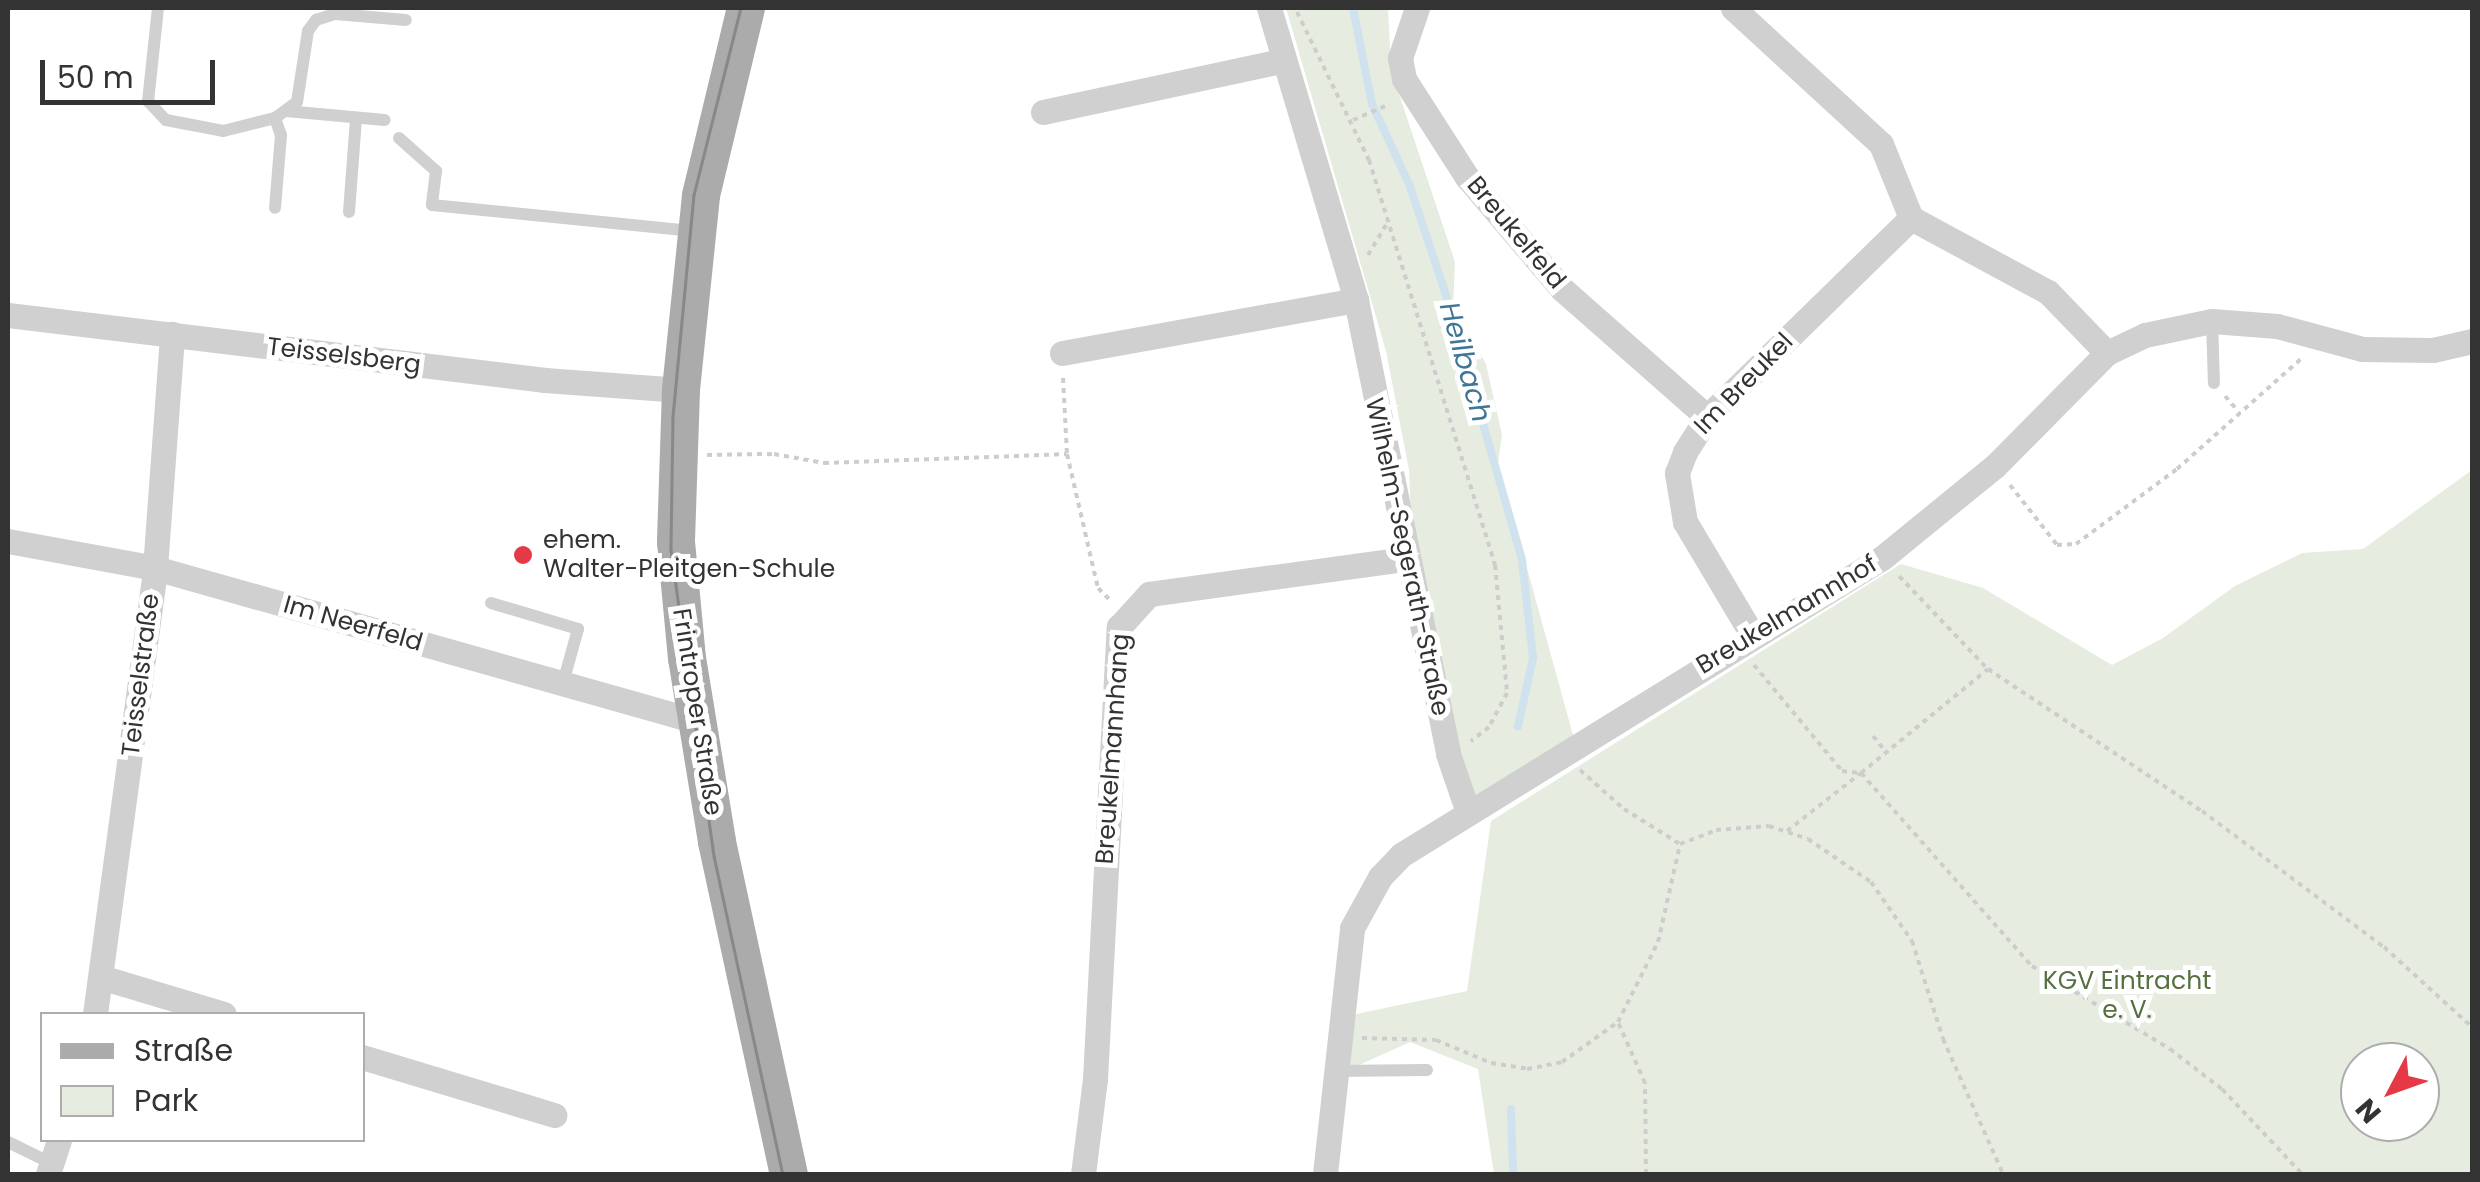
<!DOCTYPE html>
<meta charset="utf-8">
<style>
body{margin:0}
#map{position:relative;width:2480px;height:1182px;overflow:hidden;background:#fff;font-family:Poppins,sans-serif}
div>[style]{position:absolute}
.green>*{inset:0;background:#e6ecdf}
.stream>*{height:8px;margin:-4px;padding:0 4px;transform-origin:4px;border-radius:4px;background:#cfe2ee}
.path>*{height:4px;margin-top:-2px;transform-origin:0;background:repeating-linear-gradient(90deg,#cdcdcd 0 5px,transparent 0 10px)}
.lane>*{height:12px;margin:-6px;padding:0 6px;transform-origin:6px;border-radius:6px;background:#d0d0d0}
.street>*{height:25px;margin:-12.5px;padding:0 12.5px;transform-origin:12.5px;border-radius:12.5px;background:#d0d0d0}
.primary>*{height:38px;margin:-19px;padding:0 19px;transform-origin:19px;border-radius:19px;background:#ababab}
.tram>*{height:2.5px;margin:-1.25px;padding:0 1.25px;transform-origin:1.25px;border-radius:1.25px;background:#888}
.dots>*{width:28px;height:28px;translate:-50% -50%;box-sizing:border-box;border:5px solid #fff;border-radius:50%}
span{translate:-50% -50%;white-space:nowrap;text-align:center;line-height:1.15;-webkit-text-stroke:10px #fff;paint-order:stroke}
.street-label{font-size:25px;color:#333}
.poi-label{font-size:25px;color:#333}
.left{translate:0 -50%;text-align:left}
.park-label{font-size:25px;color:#56703f}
.water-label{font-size:28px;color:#3f7597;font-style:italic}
.frame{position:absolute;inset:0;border:10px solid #333;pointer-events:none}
.legend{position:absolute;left:40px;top:1012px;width:325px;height:130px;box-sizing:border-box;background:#fff;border:2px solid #adadad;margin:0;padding:12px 18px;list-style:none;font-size:30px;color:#333}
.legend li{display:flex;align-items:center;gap:20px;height:50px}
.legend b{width:50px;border:2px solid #adadad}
.north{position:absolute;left:2340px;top:1042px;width:100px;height:100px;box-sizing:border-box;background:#fff;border:2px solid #adadad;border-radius:50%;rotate:229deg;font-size:28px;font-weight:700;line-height:40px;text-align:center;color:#333}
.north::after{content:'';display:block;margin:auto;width:35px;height:45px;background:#e63946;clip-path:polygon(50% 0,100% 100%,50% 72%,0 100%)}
.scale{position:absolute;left:40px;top:60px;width:175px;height:45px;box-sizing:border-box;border:5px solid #333;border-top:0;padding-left:12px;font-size:30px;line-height:35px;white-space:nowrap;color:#333;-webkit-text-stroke:8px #fff;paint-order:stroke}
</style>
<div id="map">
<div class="green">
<i style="clip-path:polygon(1286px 8px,1388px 8px,1391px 70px,1455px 262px,1453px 307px,1486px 364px,1502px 435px,1498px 463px,1576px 746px,1470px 810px,1412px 543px,1409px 470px,1386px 351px)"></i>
<i style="clip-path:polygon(evenodd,2472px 470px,2472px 1174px,1494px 1174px,1478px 1069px,1410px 1042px,1339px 1074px,1342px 1017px,1467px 991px,1491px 821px,1901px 564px,1983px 588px,2112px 665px,2163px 638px,2235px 586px,2302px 553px,2363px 549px,2472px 470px,2360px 1062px,2420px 1062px,2420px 1122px,2360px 1122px,2360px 1062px)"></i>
</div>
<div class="stream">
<i style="left:1353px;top:8px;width:98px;rotate:78.8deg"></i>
<i style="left:1372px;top:104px;width:88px;rotate:65.2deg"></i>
<i style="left:1409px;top:184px;width:120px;rotate:71.6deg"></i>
<i style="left:1447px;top:298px;width:273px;rotate:74deg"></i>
<i style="left:1522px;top:560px;width:99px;rotate:83.6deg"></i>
<i style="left:1533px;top:658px;width:70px;rotate:102.4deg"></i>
<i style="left:1511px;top:1109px;width:65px;rotate:88.2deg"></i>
</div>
<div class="path">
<i style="left:1297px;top:12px;width:165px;rotate:64.1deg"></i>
<i style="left:1369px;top:160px;width:424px;rotate:72.7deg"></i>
<i style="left:1495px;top:565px;width:129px;rotate:84.6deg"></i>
<i style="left:1507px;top:693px;width:38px;rotate:118deg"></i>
<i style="left:1489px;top:727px;width:23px;rotate:142deg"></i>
<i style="left:1353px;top:120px;width:40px;rotate:-23.4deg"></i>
<i style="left:1368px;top:255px;width:41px;rotate:-59deg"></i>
<i style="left:1063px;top:378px;width:76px;rotate:87deg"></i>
<i style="left:1067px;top:454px;width:138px;rotate:77deg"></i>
<i style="left:1098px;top:588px;width:17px;rotate:45deg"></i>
<i style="left:2225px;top:396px;width:20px;rotate:49deg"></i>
<i style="left:707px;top:455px;width:67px;rotate:-0.9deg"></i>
<i style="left:774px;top:454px;width:51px;rotate:10.2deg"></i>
<i style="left:824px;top:463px;width:243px;rotate:-2.1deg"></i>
<i style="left:2010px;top:485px;width:76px;rotate:51.9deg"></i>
<i style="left:2057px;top:545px;width:19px;rotate:-3deg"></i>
<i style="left:2076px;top:544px;width:126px;rotate:-36.6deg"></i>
<i style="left:2177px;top:469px;width:169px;rotate:-41.6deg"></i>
<i style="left:1899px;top:576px;width:129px;rotate:46.3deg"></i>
<i style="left:1988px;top:669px;width:257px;rotate:33.6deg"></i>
<i style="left:2202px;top:811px;width:227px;rotate:36.8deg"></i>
<i style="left:2384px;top:947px;width:119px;rotate:42.3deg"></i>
<i style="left:1754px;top:665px;width:138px;rotate:50.3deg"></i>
<i style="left:1842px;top:771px;width:19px;rotate:6deg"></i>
<i style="left:1861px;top:773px;width:164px;rotate:-39.3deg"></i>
<i style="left:1873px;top:736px;width:19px;rotate:51deg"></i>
<i style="left:1580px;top:770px;width:59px;rotate:41.6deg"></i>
<i style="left:1624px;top:809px;width:66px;rotate:32deg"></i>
<i style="left:1787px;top:831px;width:94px;rotate:-38.1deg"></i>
<i style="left:1861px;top:773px;width:258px;rotate:48.5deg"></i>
<i style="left:2032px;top:966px;width:161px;rotate:31deg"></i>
<i style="left:2170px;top:1049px;width:66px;rotate:37.6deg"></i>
<i style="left:2222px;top:1089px;width:117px;rotate:46.7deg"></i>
<i style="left:1680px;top:844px;width:39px;rotate:-21deg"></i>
<i style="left:1716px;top:830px;width:53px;rotate:-4.3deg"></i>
<i style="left:1769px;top:826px;width:41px;rotate:18.4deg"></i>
<i style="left:1808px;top:839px;width:76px;rotate:34.3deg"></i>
<i style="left:1871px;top:882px;width:72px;rotate:55.2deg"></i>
<i style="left:1912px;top:941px;width:103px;rotate:72.4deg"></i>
<i style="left:1943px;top:1039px;width:148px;rotate:66deg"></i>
<i style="left:1362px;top:1038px;width:74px;rotate:1.5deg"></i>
<i style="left:1436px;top:1040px;width:60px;rotate:22.7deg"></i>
<i style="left:1491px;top:1063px;width:36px;rotate:9deg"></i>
<i style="left:1527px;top:1069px;width:36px;rotate:-11deg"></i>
<i style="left:1562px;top:1062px;width:69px;rotate:-35.5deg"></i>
<i style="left:1646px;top:1174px;width:91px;rotate:-90.6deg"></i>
<i style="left:1645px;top:1083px;width:67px;rotate:-113.9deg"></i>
<i style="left:1618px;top:1022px;width:89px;rotate:-63.4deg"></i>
<i style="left:1658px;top:942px;width:100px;rotate:-77.3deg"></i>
</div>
<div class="lane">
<i style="left:158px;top:8px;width:94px;rotate:96.1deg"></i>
<i style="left:148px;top:101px;width:26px;rotate:47deg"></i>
<i style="left:166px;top:120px;width:58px;rotate:10.9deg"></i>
<i style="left:223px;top:131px;width:54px;rotate:-14deg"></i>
<i style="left:275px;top:118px;width:27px;rotate:-36deg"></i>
<i style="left:297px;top:102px;width:72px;rotate:-81.2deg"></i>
<i style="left:308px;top:31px;width:14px;rotate:-54deg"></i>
<i style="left:316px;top:20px;width:20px;rotate:-18deg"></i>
<i style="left:335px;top:14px;width:71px;rotate:4.8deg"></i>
<i style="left:286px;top:111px;width:99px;rotate:5.2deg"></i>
<i style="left:275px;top:118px;width:18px;rotate:71deg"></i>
<i style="left:281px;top:135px;width:73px;rotate:94.7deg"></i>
<i style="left:399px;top:138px;width:50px;rotate:41.7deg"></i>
<i style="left:436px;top:171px;width:34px;rotate:97deg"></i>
<i style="left:432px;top:205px;width:263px;rotate:5.7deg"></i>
<i style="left:349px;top:212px;width:94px;rotate:-85.7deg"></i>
<i style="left:2212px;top:321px;width:62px;rotate:88.2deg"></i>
<i style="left:491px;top:603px;width:91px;rotate:16.6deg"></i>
<i style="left:578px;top:629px;width:56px;rotate:105.5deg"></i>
<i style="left:1334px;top:1071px;width:93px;rotate:-0.6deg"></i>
<i style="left:8px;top:1142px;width:48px;rotate:26deg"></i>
</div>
<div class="street">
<i style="left:1269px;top:8px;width:305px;rotate:73.4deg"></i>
<i style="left:1356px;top:300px;width:463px;rotate:78.5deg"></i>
<i style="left:1448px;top:754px;width:61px;rotate:71deg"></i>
<i style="left:1417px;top:8px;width:53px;rotate:108.8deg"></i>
<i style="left:1400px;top:58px;width:21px;rotate:79deg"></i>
<i style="left:1404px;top:79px;width:117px;rotate:57.3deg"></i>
<i style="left:1467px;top:177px;width:147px;rotate:49.7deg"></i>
<i style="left:1562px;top:289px;width:193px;rotate:41.4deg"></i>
<i style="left:1733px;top:8px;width:201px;rotate:42.6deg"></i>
<i style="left:1881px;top:144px;width:80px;rotate:67.9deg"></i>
<i style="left:1911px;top:218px;width:156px;rotate:28.4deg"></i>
<i style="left:2048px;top:292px;width:85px;rotate:46deg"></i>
<i style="left:1043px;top:112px;width:243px;rotate:-12.1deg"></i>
<i style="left:8px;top:315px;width:541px;rotate:6.9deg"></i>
<i style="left:545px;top:380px;width:136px;rotate:4.2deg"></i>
<i style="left:1062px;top:353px;width:299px;rotate:-10.2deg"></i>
<i style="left:8px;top:541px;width:149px;rotate:10.4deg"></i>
<i style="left:155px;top:568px;width:562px;rotate:15.79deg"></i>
<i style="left:1753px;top:636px;width:133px;rotate:-120.8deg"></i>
<i style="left:1685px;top:522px;width:50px;rotate:-99.3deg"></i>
<i style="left:1677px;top:473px;width:22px;rotate:-69deg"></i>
<i style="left:1685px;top:452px;width:41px;rotate:-57.8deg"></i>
<i style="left:1707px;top:417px;width:285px;rotate:-44.3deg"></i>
<i style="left:104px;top:978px;width:125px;rotate:16.7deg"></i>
<i style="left:95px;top:1014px;width:450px;rotate:-82.3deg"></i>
<i style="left:155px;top:568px;width:235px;rotate:-85.8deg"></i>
<i style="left:362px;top:1057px;width:201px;rotate:16.8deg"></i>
<i style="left:48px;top:1174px;width:36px;rotate:-72deg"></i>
<i style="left:1083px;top:1174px;width:96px;rotate:-82.8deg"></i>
<i style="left:1095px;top:1079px;width:453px;rotate:-87deg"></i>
<i style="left:1119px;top:627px;width:45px;rotate:-47.7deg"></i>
<i style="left:1149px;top:594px;width:259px;rotate:-7.8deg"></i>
<i style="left:1325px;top:1174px;width:247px;rotate:-83.7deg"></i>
<i style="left:1352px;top:928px;width:58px;rotate:-61.2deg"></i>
<i style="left:1380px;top:877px;width:30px;rotate:-46deg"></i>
<i style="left:1401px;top:855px;width:565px;rotate:-31.69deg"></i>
<i style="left:1882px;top:558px;width:146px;rotate:-39.2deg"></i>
<i style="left:1995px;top:466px;width:159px;rotate:-45.3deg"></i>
<i style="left:2107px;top:353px;width:42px;rotate:-25.3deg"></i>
<i style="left:2145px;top:335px;width:68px;rotate:-11.8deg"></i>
<i style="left:2212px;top:321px;width:65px;rotate:4.4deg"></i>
<i style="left:2277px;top:326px;width:88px;rotate:15.1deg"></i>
<i style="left:2362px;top:349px;width:71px;rotate:0.8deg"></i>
<i style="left:2433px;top:350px;width:40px;rotate:-13deg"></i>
</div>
<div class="primary">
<i style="left:746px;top:8px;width:193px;rotate:103.5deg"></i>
<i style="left:701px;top:196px;width:195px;rotate:95.9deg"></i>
<i style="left:681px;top:390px;width:152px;rotate:91.9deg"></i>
<i style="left:676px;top:542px;width:117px;rotate:84.6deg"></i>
<i style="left:687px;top:658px;width:186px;rotate:80.7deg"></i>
<i style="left:717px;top:842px;width:340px;rotate:77.8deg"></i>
</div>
<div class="tram">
<i style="left:741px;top:8px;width:193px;rotate:104.1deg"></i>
<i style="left:694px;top:195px;width:224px;rotate:95.4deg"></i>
<i style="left:673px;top:418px;width:132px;rotate:90.9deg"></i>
<i style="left:671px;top:550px;width:309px;rotate:82deg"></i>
<i style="left:714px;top:856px;width:325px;rotate:77.8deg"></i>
</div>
<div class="dots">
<i style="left:523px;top:555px;background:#e63946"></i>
</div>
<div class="street-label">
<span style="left:1516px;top:233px;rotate:50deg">Breukelfeld</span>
<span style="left:344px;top:356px;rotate:7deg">Teisselsberg</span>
<span style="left:1744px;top:384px;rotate:-46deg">Im Breukel</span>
<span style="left:1407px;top:557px;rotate:78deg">Wilhelm-Segerath-Straße</span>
<span style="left:1787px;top:615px;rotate:-31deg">Breukelmannhof</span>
<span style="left:353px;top:624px;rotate:16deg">Im Neerfeld</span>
<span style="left:141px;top:675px;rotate:-83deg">Teisselstraße</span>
<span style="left:697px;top:712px;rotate:81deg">Frintroper Straße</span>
<span style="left:1113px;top:749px;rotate:-86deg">Breukelmannhang</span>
</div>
<div class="poi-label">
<span class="left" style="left:543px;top:555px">ehem.<br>Walter-Pleitgen-Schule</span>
</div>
<div class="park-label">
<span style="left:2127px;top:996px">KGV Eintracht<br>e. V.</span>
</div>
<div class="water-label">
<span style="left:1465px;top:362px;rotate:74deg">Heilbach</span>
</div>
<div class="frame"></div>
<ul class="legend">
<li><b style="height:12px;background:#ababab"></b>Straße</li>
<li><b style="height:28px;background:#e6ecdf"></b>Park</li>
</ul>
<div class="north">N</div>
<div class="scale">50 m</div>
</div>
